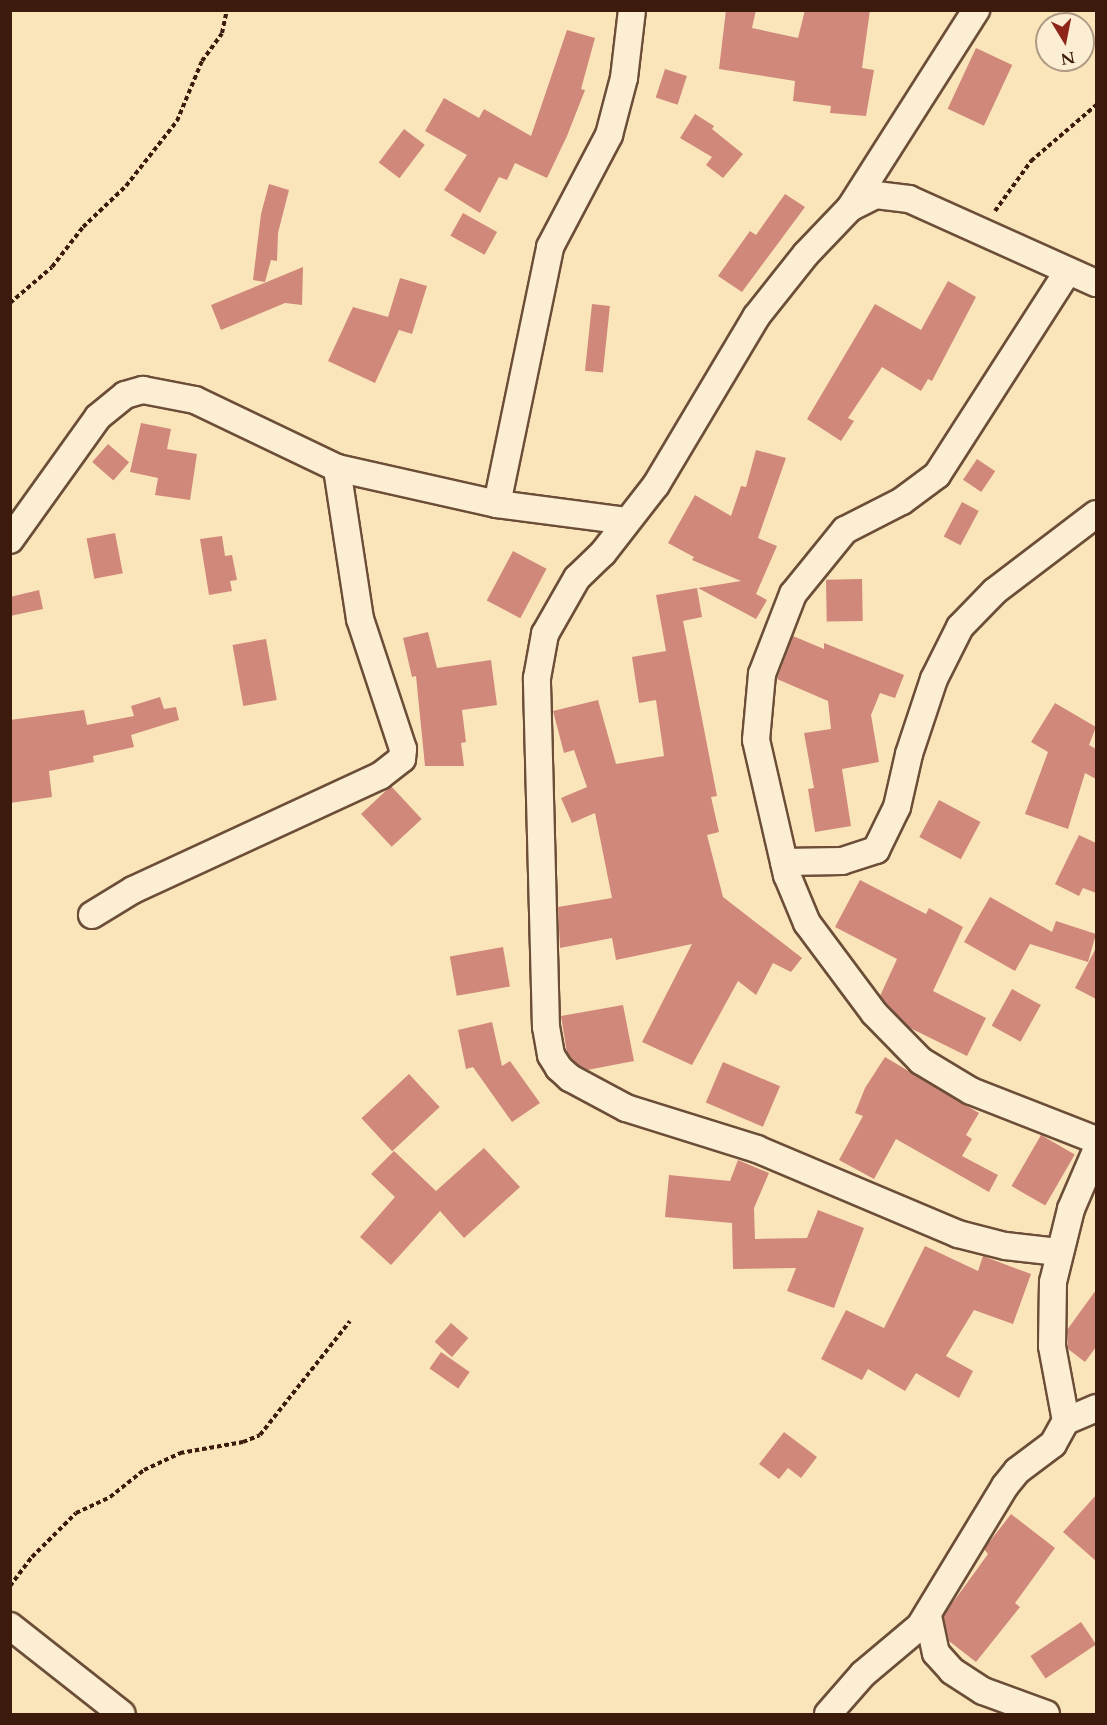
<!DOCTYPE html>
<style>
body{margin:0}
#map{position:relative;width:1107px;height:1725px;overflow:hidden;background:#fae5ba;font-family:Cardo,serif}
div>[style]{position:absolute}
.building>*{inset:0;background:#d0887a;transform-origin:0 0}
.path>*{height:4px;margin-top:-2px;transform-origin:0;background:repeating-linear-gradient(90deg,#3c1b0d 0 4.5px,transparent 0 7.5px)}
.roads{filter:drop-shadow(2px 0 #6c4e38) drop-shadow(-2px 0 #6c4e38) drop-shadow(0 2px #6c4e38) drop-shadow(0 -2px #6c4e38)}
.minor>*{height:26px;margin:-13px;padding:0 13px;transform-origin:13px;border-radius:13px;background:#fceed2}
span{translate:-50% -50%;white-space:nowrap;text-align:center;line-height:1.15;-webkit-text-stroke:4.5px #fceed2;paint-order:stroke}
.frame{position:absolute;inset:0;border:12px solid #3c1b0d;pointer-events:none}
.north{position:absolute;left:1035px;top:12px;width:60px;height:60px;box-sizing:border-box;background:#fceed2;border:2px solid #af9a83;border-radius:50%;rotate:170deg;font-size:16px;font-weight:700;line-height:24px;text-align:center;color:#3c1b0d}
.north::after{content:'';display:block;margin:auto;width:21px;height:27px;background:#8f2418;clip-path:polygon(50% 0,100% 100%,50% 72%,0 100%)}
</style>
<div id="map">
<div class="building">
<i style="clip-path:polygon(726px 10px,756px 10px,752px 28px,798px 38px,805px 10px,870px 10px,862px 68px,874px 70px,866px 116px,830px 113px,831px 106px,793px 101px,795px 81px,719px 69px)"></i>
<i style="clip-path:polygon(567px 30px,595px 38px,581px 89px,585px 90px,567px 136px,547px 178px,515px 163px,507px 180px,499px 177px,480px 213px,444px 190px,467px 155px,425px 131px,444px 98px,479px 118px,484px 109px,531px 136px)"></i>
<i style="left:976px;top:48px;width:40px;height:67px;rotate:25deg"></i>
<i style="left:665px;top:69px;width:23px;height:30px;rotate:18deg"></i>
<i style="clip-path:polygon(695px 114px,714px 126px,712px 129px,743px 154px,723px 178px,706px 165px,712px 157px,680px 138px)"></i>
<i style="left:404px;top:129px;width:26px;height:42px;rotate:37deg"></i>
<i style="clip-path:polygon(269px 184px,289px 190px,278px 233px,277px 261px,271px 260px,265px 282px,253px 280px,261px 214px)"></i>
<i style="clip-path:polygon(785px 194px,805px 207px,742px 292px,718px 276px,750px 231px,756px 235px)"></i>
<i style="left:463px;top:213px;width:39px;height:26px;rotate:29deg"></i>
<i style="clip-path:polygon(303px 267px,302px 305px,285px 303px,221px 330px,211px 305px)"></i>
<i style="clip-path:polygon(400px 278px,427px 286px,412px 334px,399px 330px,375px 383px,328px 361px,353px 307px,388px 317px)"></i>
<i style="clip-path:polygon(948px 281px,976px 297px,932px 381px,928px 379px,921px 391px,882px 367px,848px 418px,854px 421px,841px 441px,807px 419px,875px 304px,921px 330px)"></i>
<i style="left:592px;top:304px;width:18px;height:67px;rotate:6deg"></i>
<i style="clip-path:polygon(141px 423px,171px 429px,167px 449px,197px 454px,190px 500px,155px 495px,158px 478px,130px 472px)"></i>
<i style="left:108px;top:444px;width:28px;height:24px;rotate:41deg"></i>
<i style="clip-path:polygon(756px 450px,786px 458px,758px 538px,777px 546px,756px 594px,767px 600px,756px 619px,698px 588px,741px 581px,692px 560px,694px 557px,668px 543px,695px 495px,731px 516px,741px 486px,746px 487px)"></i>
<i style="left:977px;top:459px;width:22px;height:25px;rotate:34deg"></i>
<i style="left:962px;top:502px;width:19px;height:39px;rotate:28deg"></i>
<i style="left:115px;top:533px;width:41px;height:29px;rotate:79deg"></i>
<i style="clip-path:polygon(222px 536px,225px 556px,232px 555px,237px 580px,230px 581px,232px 591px,209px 595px,200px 539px)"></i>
<i style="left:513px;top:551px;width:38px;height:56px;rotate:28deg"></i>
<i style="left:862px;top:579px;width:42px;height:36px;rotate:89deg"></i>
<i style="clip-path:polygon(697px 588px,702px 617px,683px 621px,717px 796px,711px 797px,719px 832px,707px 835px,723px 897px,802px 958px,791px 972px,773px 963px,756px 995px,738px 981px,692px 1065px,642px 1042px,692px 944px,616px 960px,612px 938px,560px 948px,558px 907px,612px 898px,595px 813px,572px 823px,561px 798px,587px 787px,574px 750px,564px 753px,553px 711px,598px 700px,616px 764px,664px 756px,656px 700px,639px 703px,632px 657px,666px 651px,656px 595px)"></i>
<i style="clip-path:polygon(39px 590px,43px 609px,10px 616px,10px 597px)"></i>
<i style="clip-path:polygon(428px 632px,437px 668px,491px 660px,497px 705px,462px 710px,466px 742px,461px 743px,464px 766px,425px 766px,416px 676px,412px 677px,403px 638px)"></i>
<i style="clip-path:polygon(793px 636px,824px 649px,824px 643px,904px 675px,895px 698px,880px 693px,871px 715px,879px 762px,842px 769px,851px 826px,815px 832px,808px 789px,814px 788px,804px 733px,831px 729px,828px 701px,777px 679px)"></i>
<i style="left:266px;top:639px;width:62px;height:34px;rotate:80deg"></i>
<i style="clip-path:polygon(160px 697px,164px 709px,176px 707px,179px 720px,131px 735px,134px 747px,93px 756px,94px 762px,49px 771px,52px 797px,10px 803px,10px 720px,84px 710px,87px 725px,134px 716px,131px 706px)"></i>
<i style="clip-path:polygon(1055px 703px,1096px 727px,1089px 745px,1096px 749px,1096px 779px,1085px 773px,1068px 829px,1025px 814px,1048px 752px,1031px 742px)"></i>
<i style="left:391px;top:786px;width:45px;height:41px;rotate:47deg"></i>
<i style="left:939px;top:800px;width:47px;height:42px;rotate:28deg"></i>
<i style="clip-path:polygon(1079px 835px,1096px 843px,1096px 893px,1083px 888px,1079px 896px,1055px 884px)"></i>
<i style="clip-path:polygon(860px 880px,926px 914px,929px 908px,963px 927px,933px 991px,986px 1018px,967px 1056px,908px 1027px,880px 996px,897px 959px,835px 927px)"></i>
<i style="clip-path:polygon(990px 897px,1052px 932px,1056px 921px,1096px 934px,1088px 962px,1030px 944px,1015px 971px,964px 942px)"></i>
<i style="left:503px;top:947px;width:40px;height:54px;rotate:80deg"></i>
<i style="clip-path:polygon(1096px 948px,1096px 999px,1075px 988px)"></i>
<i style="left:1012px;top:989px;width:33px;height:42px;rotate:29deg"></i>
<i style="clip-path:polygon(623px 1005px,634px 1061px,587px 1070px,579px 1066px,567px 1053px,561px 1016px)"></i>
<i style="clip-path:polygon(492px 1022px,502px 1066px,510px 1061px,540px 1103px,512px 1122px,473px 1067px,466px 1069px,458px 1030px)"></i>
<i style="clip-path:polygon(885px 1057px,979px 1113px,966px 1135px,972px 1139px,962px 1156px,998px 1175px,989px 1192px,896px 1139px,874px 1179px,839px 1160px,863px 1116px,855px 1113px,865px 1088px)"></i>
<i style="left:723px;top:1062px;width:62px;height:44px;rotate:23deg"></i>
<i style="left:409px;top:1074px;width:45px;height:65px;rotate:47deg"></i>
<i style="left:1041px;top:1135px;width:39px;height:59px;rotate:30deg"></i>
<i style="clip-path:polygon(484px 1148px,520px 1187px,464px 1238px,440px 1211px,391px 1265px,360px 1237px,395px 1197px,371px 1174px,394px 1151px,436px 1191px)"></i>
<i style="clip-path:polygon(738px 1160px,769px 1173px,754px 1208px,755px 1239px,807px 1238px,818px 1210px,864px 1228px,834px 1308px,787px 1291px,796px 1268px,733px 1269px,732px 1223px,665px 1217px,669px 1175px,730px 1181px)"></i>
<i style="clip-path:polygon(925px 1246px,978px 1271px,983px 1256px,1031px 1274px,1013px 1324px,974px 1310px,946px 1356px,973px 1371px,959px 1398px,916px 1373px,905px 1391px,868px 1369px,862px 1380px,821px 1359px,846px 1310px,884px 1328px)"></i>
<i style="clip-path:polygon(1096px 1290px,1096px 1347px,1085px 1362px,1068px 1349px,1067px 1330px)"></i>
<i style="left:451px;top:1323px;width:23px;height:25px;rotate:41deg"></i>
<i style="left:441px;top:1352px;width:35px;height:20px;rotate:35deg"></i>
<i style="clip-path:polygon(784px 1432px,817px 1457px,801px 1478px,788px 1468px,779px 1479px,759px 1464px)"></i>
<i style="clip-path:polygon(1096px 1495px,1096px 1561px,1063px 1532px)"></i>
<i style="clip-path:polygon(1011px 1514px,1055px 1548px,1015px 1603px,1020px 1607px,976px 1662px,949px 1641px,943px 1616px,988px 1554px,984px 1549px)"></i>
<i style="left:1081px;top:1622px;width:27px;height:61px;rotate:56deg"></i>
</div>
<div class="path">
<i style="left:995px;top:211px;width:62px;rotate:-54.2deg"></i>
<i style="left:1031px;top:161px;width:86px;rotate:-40.7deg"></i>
<i style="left:10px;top:303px;width:55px;rotate:-40.6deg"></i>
<i style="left:52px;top:267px;width:51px;rotate:-52.2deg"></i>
<i style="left:83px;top:227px;width:59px;rotate:-43.6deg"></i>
<i style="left:126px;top:186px;width:83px;rotate:-51.9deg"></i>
<i style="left:177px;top:121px;width:65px;rotate:-67.4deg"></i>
<i style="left:202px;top:61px;width:34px;rotate:-54deg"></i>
<i style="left:222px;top:33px;width:24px;rotate:-78deg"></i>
<i style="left:10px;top:1586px;width:36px;rotate:-53deg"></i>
<i style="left:32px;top:1557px;width:62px;rotate:-45deg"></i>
<i style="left:76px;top:1513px;width:38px;rotate:-25deg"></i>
<i style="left:110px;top:1497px;width:43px;rotate:-38.5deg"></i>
<i style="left:144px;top:1470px;width:40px;rotate:-25deg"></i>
<i style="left:180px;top:1453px;width:64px;rotate:-9.9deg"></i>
<i style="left:243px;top:1442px;width:18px;rotate:-22deg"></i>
<i style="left:260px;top:1435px;width:145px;rotate:-51.7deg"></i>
</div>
<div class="roads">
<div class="minor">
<i style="left:850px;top:208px;width:235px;rotate:-57.5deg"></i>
<i style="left:1068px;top:271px;width:242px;rotate:122.7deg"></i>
<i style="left:937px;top:475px;width:44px;rotate:143.4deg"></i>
<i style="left:902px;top:501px;width:64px;rotate:153deg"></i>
<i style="left:845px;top:530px;width:82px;rotate:129.1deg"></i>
<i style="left:793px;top:594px;width:86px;rotate:111.2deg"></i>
<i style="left:762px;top:674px;width:66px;rotate:95.2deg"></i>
<i style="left:756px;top:740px;width:139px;rotate:77.1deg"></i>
<i style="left:787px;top:875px;width:52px;rotate:67.4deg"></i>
<i style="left:807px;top:923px;width:112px;rotate:53.3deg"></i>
<i style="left:874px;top:1013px;width:67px;rotate:45.6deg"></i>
<i style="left:921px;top:1061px;width:58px;rotate:31deg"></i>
<i style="left:971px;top:1091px;width:134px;rotate:21.4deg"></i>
<i style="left:497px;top:504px;width:262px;rotate:-78.3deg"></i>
<i style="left:550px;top:247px;width:127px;rotate:-62.2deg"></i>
<i style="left:609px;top:135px;width:59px;rotate:-75.3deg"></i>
<i style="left:624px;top:78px;width:68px;rotate:-83.3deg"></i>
<i style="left:10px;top:540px;width:151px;rotate:-54.4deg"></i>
<i style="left:98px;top:417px;width:35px;rotate:-39deg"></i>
<i style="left:125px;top:395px;width:19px;rotate:-16deg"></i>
<i style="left:143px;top:390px;width:53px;rotate:10.9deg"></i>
<i style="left:195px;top:400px;width:157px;rotate:25.6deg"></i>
<i style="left:337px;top:468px;width:164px;rotate:12.7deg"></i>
<i style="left:497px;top:504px;width:130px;rotate:7.5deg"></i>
<i style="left:784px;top:862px;width:58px;rotate:-1deg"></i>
<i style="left:842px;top:861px;width:36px;rotate:-18deg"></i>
<i style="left:876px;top:850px;width:48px;rotate:-64deg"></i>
<i style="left:897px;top:807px;width:54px;rotate:-77.2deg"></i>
<i style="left:909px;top:754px;width:79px;rotate:-71.6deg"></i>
<i style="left:934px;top:679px;width:58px;rotate:-63.4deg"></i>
<i style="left:960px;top:627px;width:50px;rotate:-45.8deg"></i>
<i style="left:995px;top:591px;width:127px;rotate:-37.3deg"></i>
<i style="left:92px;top:915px;width:48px;rotate:-31.4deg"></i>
<i style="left:133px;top:890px;width:272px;rotate:-24.8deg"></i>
<i style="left:380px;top:776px;width:28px;rotate:-38deg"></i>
<i style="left:402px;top:759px;width:10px;rotate:-84deg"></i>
<i style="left:403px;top:749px;width:137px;rotate:-108.3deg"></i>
<i style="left:360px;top:619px;width:153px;rotate:-98.7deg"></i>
<i style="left:1058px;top:1252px;width:53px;rotate:-173.5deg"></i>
<i style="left:1005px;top:1246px;width:49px;rotate:-165.7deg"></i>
<i style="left:958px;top:1234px;width:218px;rotate:-157.1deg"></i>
<i style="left:757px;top:1149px;width:137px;rotate:-162.6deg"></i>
<i style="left:626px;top:1108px;width:64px;rotate:-151.8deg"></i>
<i style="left:570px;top:1078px;width:15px;rotate:-138deg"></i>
<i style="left:559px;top:1068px;width:15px;rotate:-122deg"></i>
<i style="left:551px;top:1055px;width:28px;rotate:-100deg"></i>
<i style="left:546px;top:1027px;width:349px;rotate:-91.5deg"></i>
<i style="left:537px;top:678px;width:45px;rotate:-79.7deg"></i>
<i style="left:545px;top:634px;width:64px;rotate:-60.3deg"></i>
<i style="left:577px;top:578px;width:36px;rotate:-44deg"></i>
<i style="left:603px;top:553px;width:86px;rotate:-52.1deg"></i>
<i style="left:656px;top:485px;width:196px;rotate:-59.2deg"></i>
<i style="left:756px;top:317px;width:80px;rotate:-51.6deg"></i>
<i style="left:806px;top:254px;width:64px;rotate:-46.3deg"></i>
<i style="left:850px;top:208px;width:29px;rotate:-27deg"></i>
<i style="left:876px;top:195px;width:33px;rotate:7deg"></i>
<i style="left:909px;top:199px;width:205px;rotate:24.2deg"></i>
<i style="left:1066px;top:1421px;width:33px;rotate:-23deg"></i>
<i style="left:928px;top:1616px;width:38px;rotate:78deg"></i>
<i style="left:936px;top:1653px;width:24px;rotate:48deg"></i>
<i style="left:952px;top:1671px;width:37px;rotate:33deg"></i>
<i style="left:983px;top:1691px;width:67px;rotate:20.1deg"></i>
<i style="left:10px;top:1626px;width:142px;rotate:38.2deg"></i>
<i style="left:828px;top:1714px;width:53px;rotate:-48.8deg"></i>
<i style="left:863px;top:1674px;width:75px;rotate:-40.1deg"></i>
<i style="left:920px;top:1626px;width:164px;rotate:-58.7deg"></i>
<i style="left:1005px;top:1486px;width:19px;rotate:-51deg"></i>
<i style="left:1017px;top:1471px;width:45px;rotate:-36.9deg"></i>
<i style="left:1053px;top:1444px;width:26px;rotate:-61deg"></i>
<i style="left:1066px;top:1421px;width:76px;rotate:-100.6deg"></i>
<i style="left:1052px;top:1346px;width:64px;rotate:-89.1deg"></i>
<i style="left:1053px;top:1282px;width:75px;rotate:-76.1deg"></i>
<i style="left:1071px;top:1209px;width:63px;rotate:-66.7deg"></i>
</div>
</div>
<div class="frame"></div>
<div class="north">N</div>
</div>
